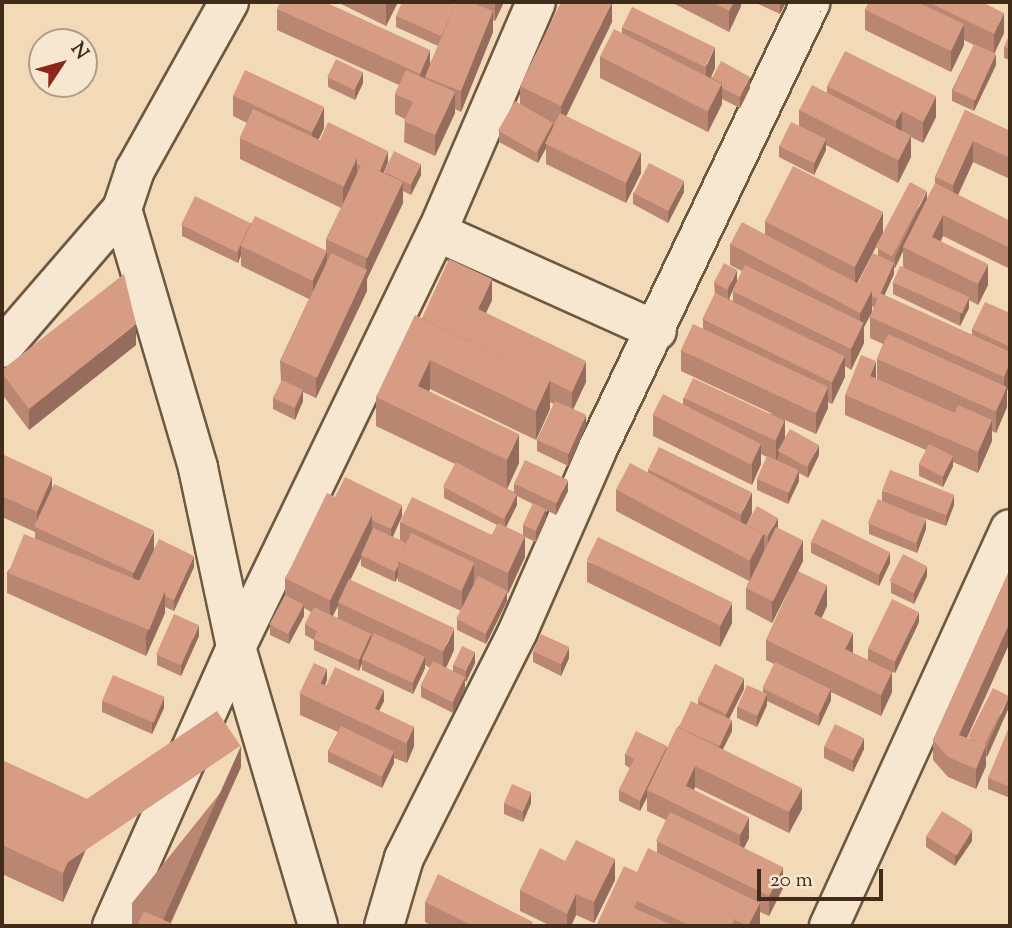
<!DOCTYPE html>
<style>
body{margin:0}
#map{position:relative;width:1012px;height:928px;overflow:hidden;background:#f2dab8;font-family:"Sorts Mill Goudy",serif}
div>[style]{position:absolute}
.roads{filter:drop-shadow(2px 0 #6d5841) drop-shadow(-2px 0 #6d5841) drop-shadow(0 2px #6d5841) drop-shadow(0 -2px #6d5841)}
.minor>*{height:38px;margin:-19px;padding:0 19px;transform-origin:19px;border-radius:19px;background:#f7e7d1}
.wall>*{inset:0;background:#b98672}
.shaded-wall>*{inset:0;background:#966d5c}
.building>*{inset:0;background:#d79c84;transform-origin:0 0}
span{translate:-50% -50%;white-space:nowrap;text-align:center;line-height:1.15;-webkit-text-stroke:5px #f7e7d1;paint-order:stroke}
.frame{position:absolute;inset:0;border:4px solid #412c19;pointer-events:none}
.north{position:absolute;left:28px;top:28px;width:70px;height:70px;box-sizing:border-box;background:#f7e7d1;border:2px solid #ae9c87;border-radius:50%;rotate:54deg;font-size:19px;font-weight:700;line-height:28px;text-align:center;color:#412c19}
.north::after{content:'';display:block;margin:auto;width:24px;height:32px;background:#8f2418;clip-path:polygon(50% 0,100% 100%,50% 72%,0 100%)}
.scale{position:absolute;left:757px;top:869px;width:126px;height:32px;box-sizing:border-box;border:4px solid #412c19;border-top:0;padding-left:9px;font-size:21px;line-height:24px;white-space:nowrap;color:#412c19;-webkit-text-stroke:5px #f7e7d1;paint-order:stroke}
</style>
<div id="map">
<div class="roads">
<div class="minor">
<i style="left:229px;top:2px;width:193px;rotate:119.2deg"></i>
<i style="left:135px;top:170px;width:41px;rotate:108.4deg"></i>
<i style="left:122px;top:209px;width:270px;rotate:73.6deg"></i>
<i style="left:198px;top:468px;width:183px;rotate:78deg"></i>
<i style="left:236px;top:647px;width:291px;rotate:73.6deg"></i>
<i style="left:437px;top:232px;width:241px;rotate:24.2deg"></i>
<i style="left:2px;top:348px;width:184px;rotate:-49.2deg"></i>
<i style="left:112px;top:926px;width:305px;rotate:-66deg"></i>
<i style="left:236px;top:647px;width:461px;rotate:-64.2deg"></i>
<i style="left:437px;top:232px;width:250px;rotate:-66.7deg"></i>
<i style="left:384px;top:926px;width:71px;rotate:-73.6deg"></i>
<i style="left:404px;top:858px;width:254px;rotate:-63.3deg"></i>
<i style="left:518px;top:631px;width:197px;rotate:-66.4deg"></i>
<i style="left:597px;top:450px;width:496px;rotate:-64.5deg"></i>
<i style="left:829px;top:926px;width:436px;rotate:-65.5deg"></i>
</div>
</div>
<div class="wall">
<i style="clip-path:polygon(337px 2px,398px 2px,386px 26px)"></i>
<i style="clip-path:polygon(456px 2px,504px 2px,495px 21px,493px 20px,493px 32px,461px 112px,455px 109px,455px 113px,435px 156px,404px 142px,405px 119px,395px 114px,395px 94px,399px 85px,277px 30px,277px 9px,430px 64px,438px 46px,396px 27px,396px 16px,455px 5px)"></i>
<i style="clip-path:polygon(671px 2px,741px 2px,741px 6px,729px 32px)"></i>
<i style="clip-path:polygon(754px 2px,786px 2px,780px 14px)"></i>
<i style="clip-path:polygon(869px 2px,982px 2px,1004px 33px,994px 54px,996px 65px,974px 111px,952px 101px,952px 90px,974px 45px,964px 40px,964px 45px,951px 72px,865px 30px,865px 10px)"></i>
<i style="clip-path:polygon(612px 22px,566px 116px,641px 173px,626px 203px,546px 164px,546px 148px,538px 163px,499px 142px,499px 131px,520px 104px,520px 86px)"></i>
<i style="clip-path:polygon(622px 27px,715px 68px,711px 77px,750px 88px,740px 108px,722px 99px,722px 104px,708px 132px,600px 78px,600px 57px,622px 33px)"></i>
<i style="clip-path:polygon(1010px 34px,1010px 60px,1004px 58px,1004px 47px)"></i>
<i style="clip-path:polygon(328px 77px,363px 83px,355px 100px,328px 87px)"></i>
<i style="clip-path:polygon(827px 86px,936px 117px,923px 143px,911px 137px,911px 157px,898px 183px,826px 145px,826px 150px,814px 175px,779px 157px,779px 146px,799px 126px,799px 110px,827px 92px)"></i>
<i style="clip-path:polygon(233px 95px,324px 128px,318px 140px,388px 162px,384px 173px,385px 173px,385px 172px,421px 175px,411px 195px,403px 191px,403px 203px,367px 279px,367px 291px,316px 398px,303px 392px,303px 401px,295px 420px,273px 409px,273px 398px,281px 382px,280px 361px,309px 299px,241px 266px,241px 255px,238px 263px,182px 236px,182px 225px,251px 223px,326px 251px,326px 239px,341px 208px,240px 159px,240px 138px,247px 123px,233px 116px)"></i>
<i style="clip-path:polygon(965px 110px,1010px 131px,1010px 179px,973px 162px,958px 195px,1010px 221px,1010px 269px,943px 236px,941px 241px,988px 285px,978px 305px,969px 300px,969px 308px,960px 326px,893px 294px,893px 283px,903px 267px,903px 251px,895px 268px,894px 268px,894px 274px,884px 295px,972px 335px,972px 329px,1010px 313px,1010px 382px,1007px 391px,1007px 407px,996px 433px,992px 431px,992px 441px,978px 473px,953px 462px,953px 466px,943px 487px,919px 476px,919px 465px,926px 450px,845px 415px,845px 395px,877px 379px,877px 359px,883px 344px,870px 338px,870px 317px,874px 308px,872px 306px,872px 312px,864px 327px,864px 343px,851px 370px,845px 366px,845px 377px,832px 404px,828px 402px,828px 408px,816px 434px,785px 420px,785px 439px,819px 455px,808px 478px,799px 473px,799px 481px,788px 504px,757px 490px,757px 479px,767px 457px,761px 454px,761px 464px,752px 485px,653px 436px,653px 415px,683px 404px,683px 398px,773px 414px,681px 371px,681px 350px,703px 329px,703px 319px,715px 294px,714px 283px,737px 281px,729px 299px,733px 301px,733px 291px,742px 271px,730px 265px,730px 244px,765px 234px,765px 221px,883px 233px,857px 284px,858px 284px,878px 255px,878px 249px,927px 199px,935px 184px,935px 177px)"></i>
<i style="clip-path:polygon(684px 192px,668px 223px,633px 204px,633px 193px)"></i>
<i style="clip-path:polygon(evenodd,492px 300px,486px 313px,586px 382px,573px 409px,586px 426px,568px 466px,537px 451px,537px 440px,554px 404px,550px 402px,550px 409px,536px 440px,430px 389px,429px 391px,519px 463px,507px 489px,514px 492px,514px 484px,568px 491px,556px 515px,546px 510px,546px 520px,536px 542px,525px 537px,525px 557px,507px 594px,507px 601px,486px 644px,457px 630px,457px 619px,461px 611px,398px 581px,398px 577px,395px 582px,361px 566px,361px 558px,350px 580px,454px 650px,446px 668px,453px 671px,453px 665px,475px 663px,466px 682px,465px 681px,465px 688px,453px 713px,421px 697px,421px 686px,430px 668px,425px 665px,425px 668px,413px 694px,362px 670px,362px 663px,359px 671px,314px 650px,314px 640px,305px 635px,305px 624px,311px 612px,304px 608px,304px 616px,289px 644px,270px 635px,270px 624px,285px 596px,285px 578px,335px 497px,402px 516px,393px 537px,400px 540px,400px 522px,492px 535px,497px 525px,444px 498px,444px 487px,455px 464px,376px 426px,376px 397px,422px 318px,492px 300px,517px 496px,533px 504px,523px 525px,523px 535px,506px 527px,517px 505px,517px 496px,492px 300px,338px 605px,338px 618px,333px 616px,338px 605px)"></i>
<i style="clip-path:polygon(136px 345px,29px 430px,2px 394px,2px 370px)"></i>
<i style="clip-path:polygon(2px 454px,52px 489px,154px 552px,194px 567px,174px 611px,165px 607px,165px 613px,146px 656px,7px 593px,7px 572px,35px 538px,35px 532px,2px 517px)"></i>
<i style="clip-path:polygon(648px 469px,752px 513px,747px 524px,778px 528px,803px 561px,798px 571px,827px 606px,821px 618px,853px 653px,868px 660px,868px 649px,919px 622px,895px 673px,892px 672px,892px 692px,881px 716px,831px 692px,831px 700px,819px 726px,767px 701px,767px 705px,757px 727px,737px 718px,737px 707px,763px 692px,763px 688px,774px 664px,766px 660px,766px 640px,795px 577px,772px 623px,746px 609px,746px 588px,749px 581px,616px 511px,616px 490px,648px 473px)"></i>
<i style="clip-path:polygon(882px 491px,954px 505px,946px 526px,921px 517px,926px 529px,917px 553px,869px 534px,869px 523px,882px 501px)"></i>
<i style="clip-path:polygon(811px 542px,890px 563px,879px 586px,811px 553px)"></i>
<i style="clip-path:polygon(587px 561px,732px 623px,720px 647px,587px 582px)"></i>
<i style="clip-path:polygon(1010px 569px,1010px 642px,967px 738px,971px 739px,1009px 707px,987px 757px,986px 756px,986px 766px,976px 789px,948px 777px,933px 760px,933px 740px)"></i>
<i style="clip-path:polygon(927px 576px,914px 604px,891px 593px,891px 582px)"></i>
<i style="clip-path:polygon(199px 636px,181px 676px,157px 665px,157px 655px)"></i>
<i style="clip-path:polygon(533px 651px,569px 658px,561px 676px,533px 662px)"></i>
<i style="clip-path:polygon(327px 680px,325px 685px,384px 701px,379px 710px,414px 746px,407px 763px,394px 758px,394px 763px,382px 788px,328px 762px,328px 751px,338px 732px,300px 715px,300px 694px)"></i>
<i style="clip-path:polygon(744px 689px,729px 719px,732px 731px,723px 749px,802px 809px,789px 833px,695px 787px,694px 790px,749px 838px,744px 848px,783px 888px,769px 916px,760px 912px,760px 923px,759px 926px,596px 926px,637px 872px,657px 852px,657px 841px,666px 820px,647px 811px,647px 797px,640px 811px,619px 801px,619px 790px,630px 768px,625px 765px,625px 754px,667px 749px,678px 727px,698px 704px,698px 700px)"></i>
<i style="clip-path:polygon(102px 701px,164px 708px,152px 734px,102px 712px)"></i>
<i style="clip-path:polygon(1010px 727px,1010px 798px,988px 789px,988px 778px)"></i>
<i style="clip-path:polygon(824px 747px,864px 749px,853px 772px,824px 758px)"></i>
<i style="clip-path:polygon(2px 760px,94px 831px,63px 902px,2px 874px)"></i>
<i style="clip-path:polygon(241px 767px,171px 923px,137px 926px,132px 924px,132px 903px)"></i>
<i style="clip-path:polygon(504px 803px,531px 803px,523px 822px,504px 814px)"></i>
<i style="clip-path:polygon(926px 836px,972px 841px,955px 866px,926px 847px)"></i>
<i style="clip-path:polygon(565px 861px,615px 880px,594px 923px,576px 915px,571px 926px,551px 926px,520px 911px,520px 890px)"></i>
<i style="clip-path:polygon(425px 902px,533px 926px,432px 926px,425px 922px)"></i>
</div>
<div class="shaded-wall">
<i style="clip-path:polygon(388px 2px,398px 2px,386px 26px,386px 5px)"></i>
<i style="clip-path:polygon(495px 2px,504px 2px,495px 21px)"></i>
<i style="clip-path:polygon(612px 2px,612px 22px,561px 127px,561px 106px)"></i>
<i style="clip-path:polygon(734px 2px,741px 2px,741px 6px,729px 32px,729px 11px)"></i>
<i style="clip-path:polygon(780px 2px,786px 2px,780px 14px)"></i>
<i style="clip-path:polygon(493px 11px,493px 32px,461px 112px,461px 91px)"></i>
<i style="clip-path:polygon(1004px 13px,1004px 33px,994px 54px,994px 34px)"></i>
<i style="clip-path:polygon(964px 24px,964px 45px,951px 72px,951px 51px)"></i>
<i style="clip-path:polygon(715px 47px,715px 68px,706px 88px,706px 67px)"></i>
<i style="clip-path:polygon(430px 50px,430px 71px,425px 77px,425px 82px,420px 95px,420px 74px)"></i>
<i style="clip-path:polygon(996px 54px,996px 65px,974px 111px,974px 101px)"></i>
<i style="clip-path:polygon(363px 72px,363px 83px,355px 100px,355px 89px)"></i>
<i style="clip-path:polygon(750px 77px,750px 88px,740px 108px,740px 97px)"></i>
<i style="clip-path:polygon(722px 83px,722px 104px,708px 132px,708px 111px)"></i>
<i style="clip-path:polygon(455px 92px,455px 113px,435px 156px,435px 135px)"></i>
<i style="clip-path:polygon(936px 96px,936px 117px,923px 143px,923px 122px)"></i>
<i style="clip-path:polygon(324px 107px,324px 128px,312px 154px,312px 133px)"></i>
<i style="clip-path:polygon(902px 111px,902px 132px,896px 142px,896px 121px)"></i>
<i style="clip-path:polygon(553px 123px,553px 133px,546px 144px,546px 148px,538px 163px,538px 152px)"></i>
<i style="clip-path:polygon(911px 136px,911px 157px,898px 183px,898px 162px)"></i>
<i style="clip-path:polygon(826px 139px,826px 150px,814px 175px,814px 164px)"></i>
<i style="clip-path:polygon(973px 141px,973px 162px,953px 206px,953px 185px)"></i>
<i style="clip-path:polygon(388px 151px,388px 162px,378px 185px,378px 174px)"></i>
<i style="clip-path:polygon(641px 152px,641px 173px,626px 203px,626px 182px)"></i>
<i style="clip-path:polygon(357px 158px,357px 179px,343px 209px,343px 188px)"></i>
<i style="clip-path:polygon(421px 164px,421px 175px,411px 195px,411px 184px)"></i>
<i style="clip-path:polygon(684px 181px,684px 192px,668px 223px,668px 212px)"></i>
<i style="clip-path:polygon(403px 182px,403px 203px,367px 279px,367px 291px,316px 398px,316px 377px,366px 271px,366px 259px)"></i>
<i style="clip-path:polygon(927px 191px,927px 201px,903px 247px,903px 251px,895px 268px,895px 257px)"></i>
<i style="clip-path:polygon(883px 212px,883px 233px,855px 287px,855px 267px)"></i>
<i style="clip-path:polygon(943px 215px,943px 236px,932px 258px,932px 237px)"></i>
<i style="clip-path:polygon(251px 223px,241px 246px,241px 255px,238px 263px,238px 252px)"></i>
<i style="clip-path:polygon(327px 251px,327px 272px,313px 301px,313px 280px)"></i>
<i style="clip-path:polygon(894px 263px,894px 274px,878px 310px,878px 299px)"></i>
<i style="clip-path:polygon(988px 264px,988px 285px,978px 305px,978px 284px)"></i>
<i style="clip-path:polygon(737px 270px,737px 281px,728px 301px,728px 290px)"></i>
<i style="clip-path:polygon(492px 279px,492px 300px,478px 330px,478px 309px)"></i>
<i style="clip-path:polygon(872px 291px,872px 312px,864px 327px,864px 343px,851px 370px,851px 349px,860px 331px,860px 314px)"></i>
<i style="clip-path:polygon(969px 297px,969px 308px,960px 326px,960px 315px)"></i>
<i style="clip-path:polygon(136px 324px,136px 345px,29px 430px,29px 409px)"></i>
<i style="clip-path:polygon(845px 356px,845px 377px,832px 404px,832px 383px)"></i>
<i style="clip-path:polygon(430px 360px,430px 389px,418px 415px,418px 386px)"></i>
<i style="clip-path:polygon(586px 361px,586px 382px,572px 412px,572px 392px)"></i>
<i style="clip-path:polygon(876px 361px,876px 382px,870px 376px)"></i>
<i style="clip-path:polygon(1010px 362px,1010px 382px,1007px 391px,1007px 407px,996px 433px,996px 412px,1004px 394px,1004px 377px)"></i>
<i style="clip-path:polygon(550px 380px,550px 409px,536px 440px,536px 411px)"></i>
<i style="clip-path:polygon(828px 387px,828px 408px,816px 434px,816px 414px)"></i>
<i style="clip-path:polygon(303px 390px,303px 401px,295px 420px,295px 409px)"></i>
<i style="clip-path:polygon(586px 415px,586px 426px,568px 466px,568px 455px)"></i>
<i style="clip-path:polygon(785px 420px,785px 440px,779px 452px,779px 455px,776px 461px,776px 440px)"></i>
<i style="clip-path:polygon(992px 420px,992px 441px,978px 473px,978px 452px)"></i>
<i style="clip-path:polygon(519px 434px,519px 463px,507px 489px,507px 460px)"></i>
<i style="clip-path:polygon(761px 443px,761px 464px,752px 485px,752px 464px)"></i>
<i style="clip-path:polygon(819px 445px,819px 455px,808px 478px,808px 467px)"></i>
<i style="clip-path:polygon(953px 456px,953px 466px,943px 487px,943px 477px)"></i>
<i style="clip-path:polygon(799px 470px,799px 481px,788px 504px,788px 493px)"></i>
<i style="clip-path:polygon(52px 477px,52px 498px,37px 528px,37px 512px)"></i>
<i style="clip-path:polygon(568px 480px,568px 491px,556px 515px,556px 504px)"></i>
<i style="clip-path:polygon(752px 492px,752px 513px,741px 536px,741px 515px)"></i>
<i style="clip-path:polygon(517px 494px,517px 505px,505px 529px,505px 518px)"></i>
<i style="clip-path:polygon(954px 495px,954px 505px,946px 526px,946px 515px)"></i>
<i style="clip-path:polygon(402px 505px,402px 516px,391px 540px,391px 529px)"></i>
<i style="clip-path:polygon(546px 509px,546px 520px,536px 542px,536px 531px)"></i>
<i style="clip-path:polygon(372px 515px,372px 536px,361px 555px,361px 558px,339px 603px,338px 603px,338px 606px,330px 621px,330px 600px)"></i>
<i style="clip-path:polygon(778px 518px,778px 529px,768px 547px,768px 536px)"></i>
<i style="clip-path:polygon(926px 519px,926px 529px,917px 553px,917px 542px)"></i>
<i style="clip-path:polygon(154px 531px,154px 552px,133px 594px,133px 574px)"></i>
<i style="clip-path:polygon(764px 533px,764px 554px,750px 582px,750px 561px)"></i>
<i style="clip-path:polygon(525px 536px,525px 557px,508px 594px,508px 573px)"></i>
<i style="clip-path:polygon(803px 540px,803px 561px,772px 623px,772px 602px)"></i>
<i style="clip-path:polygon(890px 552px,890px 563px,879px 586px,879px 575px)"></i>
<i style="clip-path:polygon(194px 556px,194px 567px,174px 611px,174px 600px)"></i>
<i style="clip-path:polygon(474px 563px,474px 584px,462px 612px,462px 591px)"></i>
<i style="clip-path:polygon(398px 566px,398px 577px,395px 582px,395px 572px)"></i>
<i style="clip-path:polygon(927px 566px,927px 576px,914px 604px,914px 594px)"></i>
<i style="clip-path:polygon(827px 585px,827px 606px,814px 635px,814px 614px)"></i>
<i style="clip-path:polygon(507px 591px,507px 601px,486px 644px,486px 634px)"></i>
<i style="clip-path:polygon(165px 592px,165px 613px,146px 656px,146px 635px)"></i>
<i style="clip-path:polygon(732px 603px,732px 623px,720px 647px,720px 626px)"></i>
<i style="clip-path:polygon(304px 605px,304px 616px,289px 644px,289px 633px)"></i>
<i style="clip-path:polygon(919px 612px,919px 622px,895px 673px,895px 662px)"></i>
<i style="clip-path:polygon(1010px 622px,1010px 642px,959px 755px,959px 735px)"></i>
<i style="clip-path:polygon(199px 625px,199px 636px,181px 676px,181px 666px)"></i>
<i style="clip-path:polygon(454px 629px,454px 650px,443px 674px,443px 653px)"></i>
<i style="clip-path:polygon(853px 633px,853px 654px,845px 649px)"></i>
<i style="clip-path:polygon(371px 634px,371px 645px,362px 659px,362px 663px,359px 671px,359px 660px)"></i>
<i style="clip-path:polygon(569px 647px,569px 658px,561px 676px,561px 665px)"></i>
<i style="clip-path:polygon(475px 652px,475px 663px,466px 682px,466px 671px)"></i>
<i style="clip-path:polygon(425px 657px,425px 668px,413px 694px,413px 683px)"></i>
<i style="clip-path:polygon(327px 669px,327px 680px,319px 697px,319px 686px)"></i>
<i style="clip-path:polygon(892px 672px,892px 692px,881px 716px,881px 695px)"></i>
<i style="clip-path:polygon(465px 677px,465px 688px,453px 713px,453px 702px)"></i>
<i style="clip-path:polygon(744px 678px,744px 689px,726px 725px,726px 714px)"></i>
<i style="clip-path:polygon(831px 689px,831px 700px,819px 726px,819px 715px)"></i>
<i style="clip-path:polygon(384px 690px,384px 701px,373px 723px,373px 712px)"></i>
<i style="clip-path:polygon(767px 694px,767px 705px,757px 727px,757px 716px)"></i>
<i style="clip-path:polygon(1009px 696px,1009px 707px,987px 757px,987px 746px)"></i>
<i style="clip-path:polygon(164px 697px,164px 708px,152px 734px,152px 723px)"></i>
<i style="clip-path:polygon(732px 720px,732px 731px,718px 759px,718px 749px)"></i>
<i style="clip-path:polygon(414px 726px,414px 746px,407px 763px,407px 742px)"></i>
<i style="clip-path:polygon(864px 738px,864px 749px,853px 772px,853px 761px)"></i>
<i style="clip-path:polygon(986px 745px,986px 766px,976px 789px,976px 769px)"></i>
<i style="clip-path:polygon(241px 746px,241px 767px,169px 926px,164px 926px,164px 918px)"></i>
<i style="clip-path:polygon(667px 746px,667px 757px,647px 790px,647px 797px,640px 811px,640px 801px)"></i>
<i style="clip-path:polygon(394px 752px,394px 763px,382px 788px,382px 777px)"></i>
<i style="clip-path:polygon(695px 766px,695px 787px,686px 807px,686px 786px)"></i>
<i style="clip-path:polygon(802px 788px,802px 809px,789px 833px,789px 812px)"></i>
<i style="clip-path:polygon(531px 792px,531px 803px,523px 822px,523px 811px)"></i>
<i style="clip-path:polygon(94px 802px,94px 831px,63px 902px,63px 873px)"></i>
<i style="clip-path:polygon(749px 817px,749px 838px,740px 856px,740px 835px)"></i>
<i style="clip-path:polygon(972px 830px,972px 841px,955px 866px,955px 855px)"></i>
<i style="clip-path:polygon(615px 859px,615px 880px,594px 923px,594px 902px)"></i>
<i style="clip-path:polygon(783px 867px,783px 888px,769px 916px,769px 896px)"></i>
<i style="clip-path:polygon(576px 894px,576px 915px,571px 926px,567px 926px,567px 914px)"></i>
<i style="clip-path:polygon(760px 903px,760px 923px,759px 926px,748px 926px)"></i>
</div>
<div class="building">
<i style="clip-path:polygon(280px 2px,325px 2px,430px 50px,420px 74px,277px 9px)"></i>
<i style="clip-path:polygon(402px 2px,448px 2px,455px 5px,441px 36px,396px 16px)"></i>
<i style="clip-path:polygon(456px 2px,470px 2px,493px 11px,461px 91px,425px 77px)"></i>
<i style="clip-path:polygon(561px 2px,612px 2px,561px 106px,520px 86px)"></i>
<i style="clip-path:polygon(712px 2px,734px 2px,729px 11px)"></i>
<i style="clip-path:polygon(869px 2px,917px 2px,964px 24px,951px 51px,865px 10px)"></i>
<i style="clip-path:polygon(928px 2px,982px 2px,1004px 13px,994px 34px)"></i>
<i style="left:632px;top:7px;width:92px;height:22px;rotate:26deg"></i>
<i style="left:614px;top:29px;width:121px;height:31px;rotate:27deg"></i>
<i style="clip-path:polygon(1010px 34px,1010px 49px,1004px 47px)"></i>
<i style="left:974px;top:44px;width:24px;height:51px;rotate:24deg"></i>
<i style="clip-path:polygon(845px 51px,936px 96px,923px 122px,902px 111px,896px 121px,827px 86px)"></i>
<i style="left:336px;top:59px;width:30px;height:20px;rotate:26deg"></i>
<i style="clip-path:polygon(721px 61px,750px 77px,740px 97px,722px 88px,722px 83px,712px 78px)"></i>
<i style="left:245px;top:70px;width:87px;height:28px;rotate:25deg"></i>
<i style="clip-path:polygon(406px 70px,455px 92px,435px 135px,404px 121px,413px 102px,395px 94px)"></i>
<i style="left:812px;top:85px;width:111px;height:28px;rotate:27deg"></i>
<i style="left:515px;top:101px;width:44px;height:34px;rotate:30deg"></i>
<i style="left:253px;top:109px;width:115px;height:32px;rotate:25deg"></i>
<i style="clip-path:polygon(965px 110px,1010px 131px,1010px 158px,973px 141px,953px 185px,935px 177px)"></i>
<i style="left:560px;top:113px;width:90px;height:34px;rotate:26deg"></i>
<i style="clip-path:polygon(328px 122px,388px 151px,380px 171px,362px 163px,361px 166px,357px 164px,357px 158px,320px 140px)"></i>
<i style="left:791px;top:122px;width:39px;height:27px;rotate:26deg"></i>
<i style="left:394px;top:151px;width:30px;height:23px;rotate:26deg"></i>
<i style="left:362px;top:163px;width:45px;height:84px;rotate:25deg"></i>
<i style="left:649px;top:163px;width:39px;height:34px;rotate:27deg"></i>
<i style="left:793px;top:166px;width:101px;height:62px;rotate:27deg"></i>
<i style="left:910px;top:182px;width:19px;height:74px;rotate:28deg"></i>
<i style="clip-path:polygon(935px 183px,1010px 221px,1010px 248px,943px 215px,932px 237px,988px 264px,978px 284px,903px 247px)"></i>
<i style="left:195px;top:196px;width:62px;height:32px;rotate:26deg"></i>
<i style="left:255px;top:216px;width:80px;height:33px;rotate:26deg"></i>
<i style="left:742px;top:222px;width:147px;height:25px;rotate:28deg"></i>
<i style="left:331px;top:253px;width:40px;height:119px;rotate:25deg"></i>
<i style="clip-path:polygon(873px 253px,894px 263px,878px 299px,872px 296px,872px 291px,858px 284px)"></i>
<i style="clip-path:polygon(449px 259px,492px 279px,478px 309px,586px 361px,572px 392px,550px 381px,550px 380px,422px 318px)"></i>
<i style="left:724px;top:263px;width:15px;height:22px;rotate:28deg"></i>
<i style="left:745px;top:265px;width:132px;height:29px;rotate:26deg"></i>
<i style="left:900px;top:266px;width:76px;height:18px;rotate:24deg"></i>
<i style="clip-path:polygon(124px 274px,136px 324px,29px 409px,2px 373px,2px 370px)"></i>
<i style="left:715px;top:293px;width:144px;height:29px;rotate:26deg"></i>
<i style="clip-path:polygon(880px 293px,1010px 352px,1010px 362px,1004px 377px,870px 317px)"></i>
<i style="clip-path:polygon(985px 302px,1010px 313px,1010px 347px,972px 329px)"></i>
<i style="clip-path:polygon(415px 315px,550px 380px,536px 411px,430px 360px,418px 386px,519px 434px,507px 460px,376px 397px)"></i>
<i style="left:693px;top:324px;width:149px;height:29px;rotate:25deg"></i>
<i style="left:888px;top:334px;width:130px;height:27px;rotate:24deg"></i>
<i style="clip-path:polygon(861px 355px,876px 361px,870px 376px,955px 413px,958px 405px,992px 420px,978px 452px,845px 395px)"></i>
<i style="left:693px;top:378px;width:101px;height:22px;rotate:25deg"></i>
<i style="left:282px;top:380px;width:23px;height:20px;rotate:25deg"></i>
<i style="left:663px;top:394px;width:110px;height:23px;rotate:27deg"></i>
<i style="left:555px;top:401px;width:34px;height:43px;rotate:24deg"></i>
<i style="left:790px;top:429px;width:33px;height:25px;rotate:29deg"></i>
<i style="left:929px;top:444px;width:27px;height:23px;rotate:27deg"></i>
<i style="left:659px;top:447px;width:103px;height:25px;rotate:26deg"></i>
<i style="clip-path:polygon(2px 454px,52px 477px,37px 512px,2px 496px)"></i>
<i style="left:767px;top:456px;width:35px;height:25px;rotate:24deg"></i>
<i style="left:525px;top:460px;width:47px;height:26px;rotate:25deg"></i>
<i style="left:456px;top:462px;width:69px;height:28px;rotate:28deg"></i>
<i style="left:630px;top:463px;width:151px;height:30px;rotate:28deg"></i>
<i style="left:890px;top:470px;width:69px;height:22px;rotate:21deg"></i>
<i style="clip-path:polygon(345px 477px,402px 505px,391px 529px,372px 520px,372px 515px,335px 497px)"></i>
<i style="left:54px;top:484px;width:110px;height:47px;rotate:25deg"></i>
<i style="left:327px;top:493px;width:50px;height:95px;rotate:26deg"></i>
<i style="clip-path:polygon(412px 497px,492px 535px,498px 523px,525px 536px,508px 573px,400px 522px)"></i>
<i style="left:878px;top:499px;width:52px;height:26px;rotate:23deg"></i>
<i style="left:533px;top:503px;width:14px;height:24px;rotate:25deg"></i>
<i style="left:757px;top:506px;width:24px;height:21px;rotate:30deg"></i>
<i style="left:822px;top:519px;width:76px;height:25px;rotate:26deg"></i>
<i style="left:776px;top:527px;width:30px;height:68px;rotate:26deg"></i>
<i style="clip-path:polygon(373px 528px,406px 543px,398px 561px,398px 566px,395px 572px,361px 555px)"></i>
<i style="left:411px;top:533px;width:70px;height:31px;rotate:25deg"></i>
<i style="left:24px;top:534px;width:152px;height:42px;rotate:22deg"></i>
<i style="left:598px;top:537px;width:149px;height:26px;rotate:26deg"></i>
<i style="clip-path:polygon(159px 539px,194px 556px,174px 600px,165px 596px,165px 592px,139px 581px)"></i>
<i style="left:903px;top:554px;width:27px;height:30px;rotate:27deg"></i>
<i style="clip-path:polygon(1010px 569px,1010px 622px,959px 735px,986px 745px,976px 769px,948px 757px,933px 740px)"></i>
<i style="clip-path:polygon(798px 571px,827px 585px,814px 614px,853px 633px,845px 649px,892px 672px,881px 695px,766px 640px)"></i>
<i style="left:478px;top:576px;width:33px;height:48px;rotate:27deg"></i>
<i style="left:349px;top:579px;width:116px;height:26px;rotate:25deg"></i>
<i style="left:285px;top:595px;width:21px;height:33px;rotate:28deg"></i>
<i style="left:892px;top:599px;width:30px;height:55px;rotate:26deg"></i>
<i style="clip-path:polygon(314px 607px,371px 634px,359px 660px,314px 639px,317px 631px,305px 624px)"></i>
<i style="left:174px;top:614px;width:27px;height:44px;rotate:24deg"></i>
<i style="left:374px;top:633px;width:56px;height:29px;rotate:25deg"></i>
<i style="left:541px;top:634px;width:31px;height:19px;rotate:25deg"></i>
<i style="left:462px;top:646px;width:14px;height:21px;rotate:25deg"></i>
<i style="left:433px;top:661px;width:36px;height:28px;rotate:27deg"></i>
<i style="left:775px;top:662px;width:62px;height:29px;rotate:26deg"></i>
<i style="clip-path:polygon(314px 663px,327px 669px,320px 683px,307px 677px,306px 679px)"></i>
<i style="left:715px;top:664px;width:32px;height:40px;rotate:26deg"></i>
<i style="left:335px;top:667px;width:54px;height:21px;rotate:25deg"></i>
<i style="left:113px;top:675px;width:56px;height:28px;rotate:23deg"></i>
<i style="left:307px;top:677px;width:118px;height:18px;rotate:25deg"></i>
<i style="left:747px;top:685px;width:22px;height:24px;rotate:24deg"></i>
<i style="left:993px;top:688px;width:18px;height:55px;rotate:27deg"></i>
<i style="left:691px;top:701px;width:45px;height:29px;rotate:25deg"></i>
<i style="left:217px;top:711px;width:42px;height:210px;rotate:56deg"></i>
<i style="left:835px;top:724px;width:32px;height:25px;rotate:26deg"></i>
<i style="left:341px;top:726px;width:59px;height:28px;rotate:26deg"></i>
<i style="clip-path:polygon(677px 727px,802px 788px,789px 812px,695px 766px,686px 786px,749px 817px,740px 835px,647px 790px)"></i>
<i style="clip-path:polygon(1009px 727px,1010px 727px,1010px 787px,988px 778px)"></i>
<i style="clip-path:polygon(636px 731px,667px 746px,640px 801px,619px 790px,634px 759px,625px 754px)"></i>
<i style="clip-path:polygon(2px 760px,94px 802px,63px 873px,2px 845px)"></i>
<i style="left:512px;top:784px;width:21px;height:21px;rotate:23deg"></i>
<i style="left:942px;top:811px;width:36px;height:30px;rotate:32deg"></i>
<i style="left:670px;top:812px;width:126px;height:32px;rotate:26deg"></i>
<i style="clip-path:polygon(576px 840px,615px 859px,594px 902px,576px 894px,567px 914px,520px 890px,540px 848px,565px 861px)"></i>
<i style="clip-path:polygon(648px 848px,760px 903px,748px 926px,735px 920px,735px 918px,637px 872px)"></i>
<i style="clip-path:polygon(624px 866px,735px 918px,731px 926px,691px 926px,637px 901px,634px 908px,674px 926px,596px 926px)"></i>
<i style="clip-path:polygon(438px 874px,533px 922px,531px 926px,473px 926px,425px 902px)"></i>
<i style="clip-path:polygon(144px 911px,177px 926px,137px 926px)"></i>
</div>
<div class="frame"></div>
<div class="north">N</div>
<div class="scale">20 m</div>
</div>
